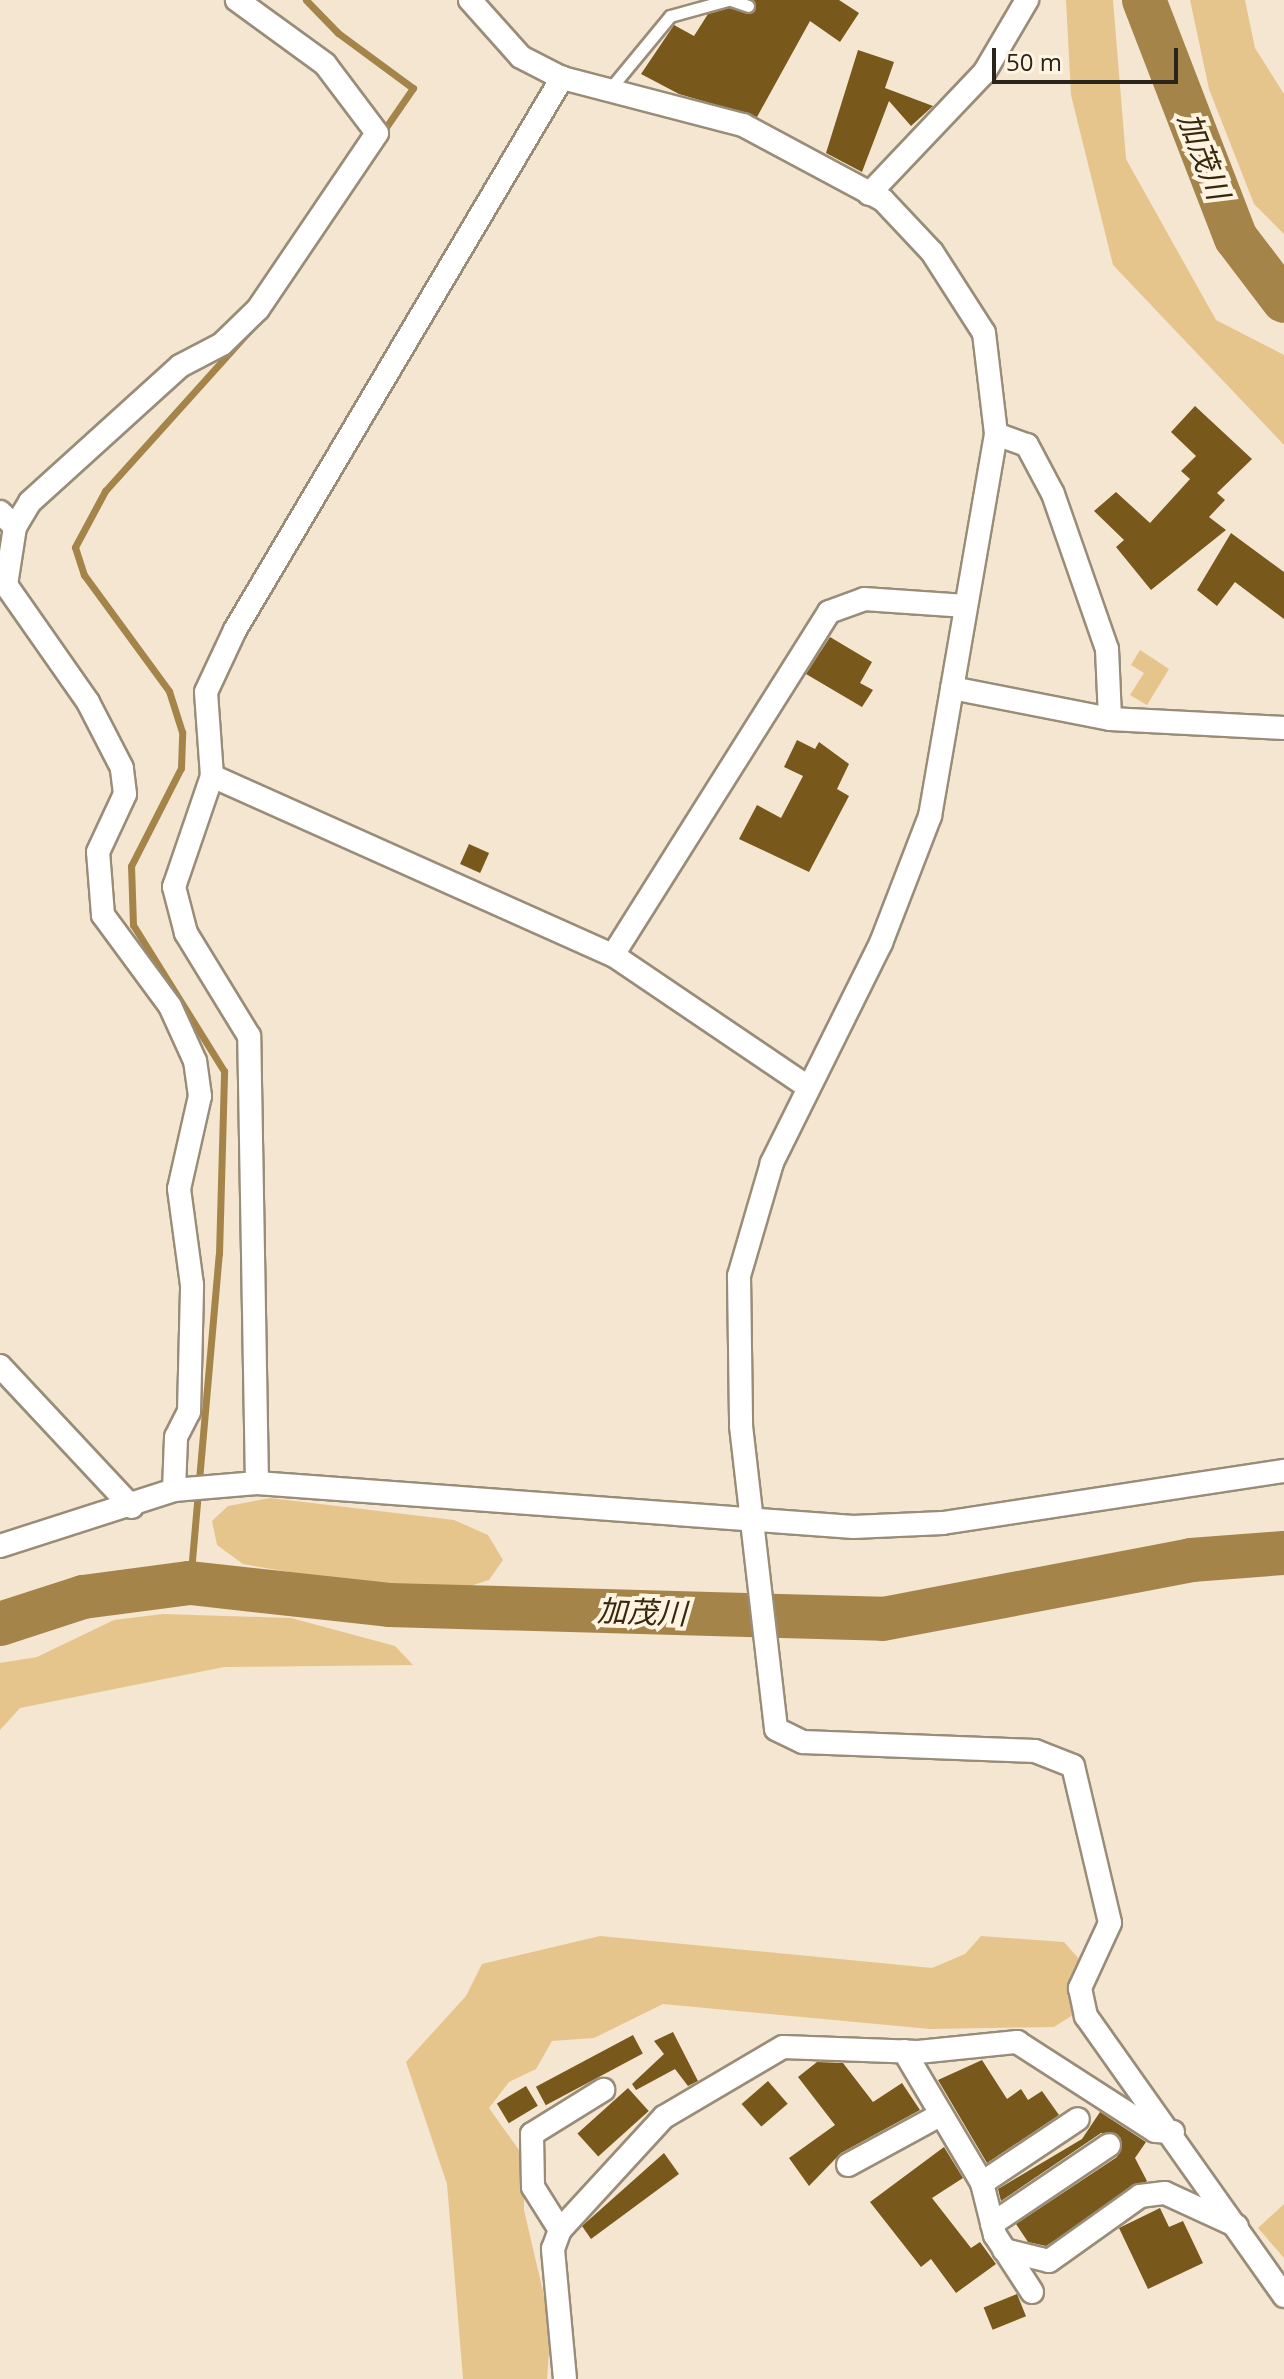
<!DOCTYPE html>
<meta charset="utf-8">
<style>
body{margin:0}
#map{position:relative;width:1284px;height:2379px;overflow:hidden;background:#f4e6d0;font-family:"Open Sans","Noto Sans JP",sans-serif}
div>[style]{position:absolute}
.green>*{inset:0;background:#e6c58c}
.stream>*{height:7px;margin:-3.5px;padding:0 3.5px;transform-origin:3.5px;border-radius:3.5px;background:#a5844a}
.river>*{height:44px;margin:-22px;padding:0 22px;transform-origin:22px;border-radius:22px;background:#a5844a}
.building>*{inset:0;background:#78591b;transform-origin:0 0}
.roads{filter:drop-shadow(2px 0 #998d79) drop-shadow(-2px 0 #998d79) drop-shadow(0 2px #998d79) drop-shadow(0 -2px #998d79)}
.lane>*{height:11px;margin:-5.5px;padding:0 5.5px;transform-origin:5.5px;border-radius:5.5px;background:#fff}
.street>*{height:22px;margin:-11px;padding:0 11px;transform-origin:11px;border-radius:11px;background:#fff}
span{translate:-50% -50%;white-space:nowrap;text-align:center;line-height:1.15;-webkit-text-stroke:8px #fff4e2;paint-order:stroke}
.water-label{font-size:30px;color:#38290e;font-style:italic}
.scale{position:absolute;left:992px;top:48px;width:186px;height:36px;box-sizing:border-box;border:4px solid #29241c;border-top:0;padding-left:10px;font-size:24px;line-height:28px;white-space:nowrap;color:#29241c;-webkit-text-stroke:6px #fff4e2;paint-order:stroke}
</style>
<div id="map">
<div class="green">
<i style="clip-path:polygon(1066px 0,1113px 0,1126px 159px,1216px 320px,1284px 355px,1284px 445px,1113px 265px,1071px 95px)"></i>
<i style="clip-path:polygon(1190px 0,1245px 0,1255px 48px,1284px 94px,1284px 234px,1254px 204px,1209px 89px)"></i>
<i style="clip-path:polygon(1140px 650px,1169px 669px,1147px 705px,1130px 695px,1144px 673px,1131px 665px)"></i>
<i style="clip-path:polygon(270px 1498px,454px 1520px,488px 1535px,503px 1560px,489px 1580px,451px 1592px,399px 1591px,243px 1564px,217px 1545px,212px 1521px,228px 1506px)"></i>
<i style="clip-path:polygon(163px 1614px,291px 1618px,395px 1646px,413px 1665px,224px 1667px,20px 1708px,0 1730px,0 1663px,37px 1657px,114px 1620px)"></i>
<i style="clip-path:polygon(600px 1936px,932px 1968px,965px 1954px,981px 1936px,1064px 1942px,1079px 1959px,1072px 1988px,1076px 2013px,1054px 2027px,930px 2029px,663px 2004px,594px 2038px,552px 2041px,536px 2069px,509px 2082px,489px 2108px,524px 2157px,524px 2210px,551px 2326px,547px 2379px,463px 2379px,447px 2184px,406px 2062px,466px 1996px,482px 1964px)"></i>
<i style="clip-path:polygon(1284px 2204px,1284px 2258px,1258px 2228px)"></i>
</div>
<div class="stream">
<i style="left:306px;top:0;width:46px;rotate:45.9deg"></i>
<i style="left:338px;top:33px;width:93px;rotate:36.3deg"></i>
<i style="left:413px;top:88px;width:55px;rotate:124.6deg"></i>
<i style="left:190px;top:1583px;width:330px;rotate:-85deg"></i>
<i style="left:219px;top:1254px;width:183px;rotate:-88.4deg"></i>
<i style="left:224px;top:1071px;width:172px;rotate:-121.9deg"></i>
<i style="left:133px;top:925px;width:59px;rotate:-91.9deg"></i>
<i style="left:131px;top:866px;width:110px;rotate:-63deg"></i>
<i style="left:181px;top:768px;width:36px;rotate:-88deg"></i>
<i style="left:182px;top:732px;width:43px;rotate:-107.6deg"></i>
<i style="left:169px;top:691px;width:144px;rotate:-126.2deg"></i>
<i style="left:84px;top:575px;width:29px;rotate:-108deg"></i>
<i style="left:75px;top:547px;width:64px;rotate:-61.8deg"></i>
<i style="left:105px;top:491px;width:218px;rotate:-48deg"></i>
</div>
<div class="river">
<i style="left:1144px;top:0;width:255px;rotate:68.9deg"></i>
<i style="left:1236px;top:238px;width:79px;rotate:52.7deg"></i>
<i style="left:0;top:1624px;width:87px;rotate:-18deg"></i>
<i style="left:83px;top:1597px;width:108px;rotate:-7.5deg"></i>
<i style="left:190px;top:1583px;width:200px;rotate:6.3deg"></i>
<i style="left:389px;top:1605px;width:494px;rotate:1.6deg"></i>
<i style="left:883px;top:1619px;width:314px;rotate:-10.8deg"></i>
<i style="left:1191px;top:1560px;width:93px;rotate:-4.3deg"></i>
</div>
<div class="building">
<i style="clip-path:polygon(754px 0,839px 0,859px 13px,840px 42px,810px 21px,757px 117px,679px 94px,641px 74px,674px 25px,694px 36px,708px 14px,729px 8px,750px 14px)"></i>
<i style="clip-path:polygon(858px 50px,894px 62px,885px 88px,933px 106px,911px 126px,889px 101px,862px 172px,826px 153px)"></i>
<i style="clip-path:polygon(1195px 406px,1252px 459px,1217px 493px,1225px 500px,1209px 517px,1226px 530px,1151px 590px,1116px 547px,1124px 540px,1094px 511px,1116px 492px,1150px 523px,1190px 479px,1181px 471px,1196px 456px,1171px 432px)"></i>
<i style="clip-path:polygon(1231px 533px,1284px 572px,1284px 619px,1235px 582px,1217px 606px,1197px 590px)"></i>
<i style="clip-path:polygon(830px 637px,872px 662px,860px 683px,873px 690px,862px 707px,806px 674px)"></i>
<i style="clip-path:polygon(797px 740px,815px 749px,819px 742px,849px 764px,837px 789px,849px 796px,809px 872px,739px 839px,757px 805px,781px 818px,803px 776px,784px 767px)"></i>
<i style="left:469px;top:844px;width:22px;height:22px;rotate:24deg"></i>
<i style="clip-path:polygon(673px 2032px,698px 2081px,688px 2086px,675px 2069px,636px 2090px,632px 2084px,664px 2054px,654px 2041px)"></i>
<i style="left:633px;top:2035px;width:21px;height:110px;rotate:62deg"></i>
<i style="clip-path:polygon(982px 2060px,1007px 2099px,1021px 2089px,1028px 2100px,1042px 2091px,1059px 2115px,987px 2163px,938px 2080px)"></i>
<i style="clip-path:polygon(817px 2062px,843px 2063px,873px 2102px,902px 2083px,920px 2110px,841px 2153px,809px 2186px,789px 2158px,835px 2125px,798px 2077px)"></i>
<i style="left:768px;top:2081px;width:30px;height:35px;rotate:49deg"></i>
<i style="left:526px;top:2086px;width:23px;height:34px;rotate:59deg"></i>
<i style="left:628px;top:2088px;width:31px;height:68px;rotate:48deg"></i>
<i style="clip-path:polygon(1100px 2112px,1146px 2142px,1135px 2158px,1147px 2181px,1046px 2246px,1028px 2242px,1016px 2224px,1117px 2157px,1121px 2138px,1101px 2133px,1001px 2201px,998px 2189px,1082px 2139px)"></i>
<i style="clip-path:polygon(944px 2147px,963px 2178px,932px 2198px,971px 2248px,980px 2242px,996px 2264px,956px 2293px,931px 2259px,921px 2267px,870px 2202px)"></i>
<i style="clip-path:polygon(664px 2153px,679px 2174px,591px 2239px,582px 2226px)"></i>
<i style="clip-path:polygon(1160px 2208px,1169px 2227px,1183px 2221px,1203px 2263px,1148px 2289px,1119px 2228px)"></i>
<i style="left:1017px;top:2294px;width:24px;height:36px;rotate:68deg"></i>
</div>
<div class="roads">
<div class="lane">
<i style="left:731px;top:0;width:18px;rotate:19deg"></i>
<i style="left:609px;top:90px;width:96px;rotate:-50.5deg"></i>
<i style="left:670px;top:16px;width:60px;rotate:-15.4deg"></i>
</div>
<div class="street">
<i style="left:470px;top:0;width:76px;rotate:48.2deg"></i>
<i style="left:521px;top:57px;width:46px;rotate:27.1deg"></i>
<i style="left:562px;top:78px;width:187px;rotate:14.6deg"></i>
<i style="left:743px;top:125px;width:159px;rotate:28.2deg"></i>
<i style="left:883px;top:200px;width:71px;rotate:46.7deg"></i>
<i style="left:932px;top:252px;width:96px;rotate:57.3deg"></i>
<i style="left:984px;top:333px;width:102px;rotate:83.2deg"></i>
<i style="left:996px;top:434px;width:388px;rotate:99.8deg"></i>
<i style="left:930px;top:816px;width:136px;rotate:111.1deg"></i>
<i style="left:881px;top:943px;width:246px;rotate:116.4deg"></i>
<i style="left:772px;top:1163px;width:118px;rotate:106.3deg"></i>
<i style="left:739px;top:1276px;width:150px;rotate:89.2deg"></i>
<i style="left:741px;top:1426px;width:305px;rotate:83.4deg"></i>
<i style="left:776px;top:1729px;width:30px;rotate:26deg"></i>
<i style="left:803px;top:1742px;width:232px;rotate:2.2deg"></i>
<i style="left:1035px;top:1751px;width:41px;rotate:21.5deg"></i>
<i style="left:1073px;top:1766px;width:161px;rotate:76.7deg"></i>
<i style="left:1110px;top:1923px;width:72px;rotate:114.8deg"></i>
<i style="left:1080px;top:1988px;width:29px;rotate:78deg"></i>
<i style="left:1086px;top:2016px;width:343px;rotate:54.7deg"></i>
<i style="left:869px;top:194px;width:167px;rotate:-46.5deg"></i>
<i style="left:984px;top:73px;width:85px;rotate:-59.5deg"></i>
<i style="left:996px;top:434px;width:33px;rotate:20deg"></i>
<i style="left:1027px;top:445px;width:55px;rotate:62deg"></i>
<i style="left:1053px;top:494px;width:164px;rotate:70.8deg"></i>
<i style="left:1107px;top:649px;width:70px;rotate:87.5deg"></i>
<i style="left:0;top:512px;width:21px;rotate:45deg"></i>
<i style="left:952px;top:688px;width:161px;rotate:11.1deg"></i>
<i style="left:1110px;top:719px;width:174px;rotate:3deg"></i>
<i style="left:212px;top:776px;width:439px;rotate:24.1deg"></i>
<i style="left:613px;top:955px;width:235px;rotate:34.1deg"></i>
<i style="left:613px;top:955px;width:405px;rotate:-57.8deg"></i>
<i style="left:829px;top:612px;width:37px;rotate:-20deg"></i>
<i style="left:864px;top:599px;width:102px;rotate:3.9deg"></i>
<i style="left:0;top:1366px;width:193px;rotate:46.9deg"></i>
<i style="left:257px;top:1483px;width:447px;rotate:-91deg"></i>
<i style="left:249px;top:1036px;width:121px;rotate:-121.5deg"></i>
<i style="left:186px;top:933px;width:48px;rotate:-104.6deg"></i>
<i style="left:174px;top:887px;width:117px;rotate:-71.1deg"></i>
<i style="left:212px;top:776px;width:84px;rotate:-94.1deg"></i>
<i style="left:206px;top:692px;width:68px;rotate:-64.9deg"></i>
<i style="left:235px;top:630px;width:642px;rotate:-59.36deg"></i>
<i style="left:174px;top:1490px;width:53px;rotate:-87.8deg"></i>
<i style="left:176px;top:1437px;width:28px;rotate:-63deg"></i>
<i style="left:189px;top:1412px;width:127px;rotate:-88.6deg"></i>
<i style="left:192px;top:1285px;width:97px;rotate:-97.7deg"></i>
<i style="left:179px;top:1189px;width:95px;rotate:-77.3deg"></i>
<i style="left:200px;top:1096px;width:35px;rotate:-98deg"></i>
<i style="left:195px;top:1061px;width:60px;rotate:-114.4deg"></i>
<i style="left:170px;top:1006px;width:113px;rotate:-126.4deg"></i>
<i style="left:103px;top:915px;width:63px;rotate:-94.5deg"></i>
<i style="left:98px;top:852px;width:64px;rotate:-65deg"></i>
<i style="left:125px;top:794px;width:26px;rotate:-97deg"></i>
<i style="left:122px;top:768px;width:74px;rotate:-117.3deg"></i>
<i style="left:88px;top:702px;width:143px;rotate:-125deg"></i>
<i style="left:6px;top:585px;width:59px;rotate:-81.2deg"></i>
<i style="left:15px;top:527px;width:29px;rotate:-59deg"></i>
<i style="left:30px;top:502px;width:202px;rotate:-42.2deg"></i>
<i style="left:180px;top:366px;width:47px;rotate:-27.6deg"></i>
<i style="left:222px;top:344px;width:50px;rotate:-44.2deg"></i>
<i style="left:258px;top:309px;width:212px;rotate:-55.9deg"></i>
<i style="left:377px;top:133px;width:86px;rotate:-127deg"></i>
<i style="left:325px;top:64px;width:109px;rotate:-144deg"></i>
<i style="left:0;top:1546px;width:183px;rotate:-17.8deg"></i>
<i style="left:174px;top:1490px;width:83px;rotate:-4.8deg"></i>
<i style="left:257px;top:1483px;width:598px;rotate:4.22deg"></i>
<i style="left:853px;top:1527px;width:90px;rotate:-2.5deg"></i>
<i style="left:943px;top:1523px;width:345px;rotate:-8.7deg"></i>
<i style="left:904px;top:2051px;width:153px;rotate:59.4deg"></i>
<i style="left:982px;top:2183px;width:54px;rotate:76deg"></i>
<i style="left:995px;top:2235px;width:68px;rotate:57deg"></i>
<i style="left:848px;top:2165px;width:105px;rotate:-28.5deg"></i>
<i style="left:982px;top:2183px;width:115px;rotate:-33.7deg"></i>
<i style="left:992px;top:2224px;width:141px;rotate:-34deg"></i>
<i style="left:560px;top:2230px;width:51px;rotate:-122.1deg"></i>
<i style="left:533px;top:2187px;width:53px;rotate:-91.1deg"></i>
<i style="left:532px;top:2134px;width:84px;rotate:-31.8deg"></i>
<i style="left:1004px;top:2250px;width:46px;rotate:13.7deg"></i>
<i style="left:1049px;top:2261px;width:112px;rotate:-35.5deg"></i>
<i style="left:1140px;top:2196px;width:25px;rotate:-7deg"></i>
<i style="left:1165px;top:2193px;width:79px;rotate:24.6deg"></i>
<i style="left:565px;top:2379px;width:131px;rotate:-95.3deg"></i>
<i style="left:553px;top:2249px;width:20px;rotate:-70deg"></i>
<i style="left:560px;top:2230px;width:154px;rotate:-47.4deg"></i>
<i style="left:664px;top:2117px;width:138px;rotate:-30.5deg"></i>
<i style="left:783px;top:2047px;width:135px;rotate:2.1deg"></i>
<i style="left:918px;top:2052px;width:100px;rotate:-5.8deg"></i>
<i style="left:1017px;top:2042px;width:164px;rotate:32.8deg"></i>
<i style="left:1155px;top:2131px;width:18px;rotate:3deg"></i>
</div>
</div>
<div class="water-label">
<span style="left:1204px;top:156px;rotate:69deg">加茂川</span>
<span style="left:642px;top:1612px;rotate:2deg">加茂川</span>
</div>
<div class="scale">50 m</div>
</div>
